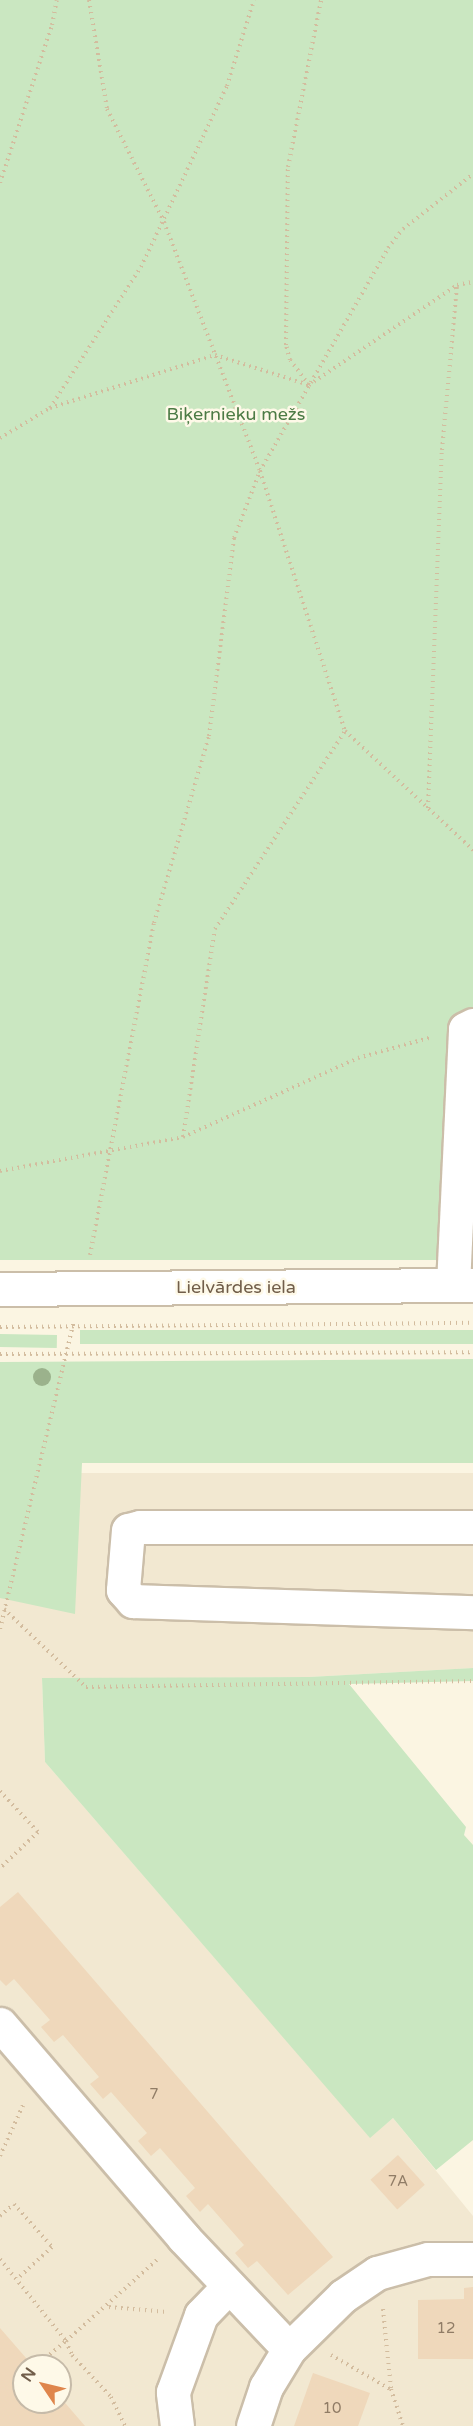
<!DOCTYPE html>
<meta charset="utf-8">
<style>
body{margin:0}
#map{position:relative;width:473px;height:2426px;overflow:hidden;background:#fbf5e2;font-family:"Varela Round",sans-serif}
div>[style]{position:absolute}
.residential>*{inset:0;background:#f2e8d1}
.green>*{inset:0;background:#cae7c1;transform-origin:0 0}
.building>*{inset:0;background:#efd8bb;transform-origin:0 0}
.path>*{height:4px;margin-top:-2px;transform-origin:0;background:repeating-linear-gradient(90deg,#d3bc9e 0 1.5px,transparent 0 6px)}
.roads{filter:drop-shadow(2px 0 #cbbea9) drop-shadow(-2px 0 #cbbea9) drop-shadow(0 2px #cbbea9) drop-shadow(0 -2px #cbbea9)}
.minor>*{height:33px;margin:-16.5px;padding:0 16.5px;transform-origin:16.5px;border-radius:16.5px;background:#fff}
.trees>*{width:18px;height:18px;margin:-9px;border-radius:50%;background:#9bb28c}
span{translate:-50% -50%;white-space:nowrap;text-align:center;line-height:1.15;-webkit-text-stroke:5px #fef9e8;paint-order:stroke}
.number-label{font-size:15px;color:#907c66}
.number-label span{-webkit-text-stroke-width:0}
.park-label{font-size:18px;color:#4c7b45}
.street-label{font-size:18px;color:#715e4a}
.north{position:absolute;left:12px;top:2354px;width:60px;height:60px;box-sizing:border-box;background:#fef9e8;border:2px solid #c6bba9;border-radius:50%;rotate:305deg;font-size:16px;font-weight:700;line-height:24px;text-align:center;color:#715e4a}
.north::after{content:'';display:block;margin:auto;width:21px;height:27px;background:#df864c;clip-path:polygon(50% 0,100% 100%,50% 72%,0 100%)}
</style>
<div id="map">
<div class="residential">
<i style="clip-path:polygon(evenodd,71px 1473px,473px 1473px,473px 1668px,309px 1677px,42px 1679px,45px 1762px,370px 2137px,393px 2118px,473px 2216px,473px 2426px,0 2426px,0 1476px,71px 1473px,24px 2366px,60px 2366px,60px 2402px,24px 2402px,24px 2366px)"></i>
</div>
<div class="green">
<i style="clip-path:polygon(0 0,473px 0,473px 1028px,438px 1260px,0 1260px)"></i>
<i style="left:473px;top:1330px;width:14px;height:393px;rotate:90deg"></i>
<i style="left:0;top:1334px;width:57px;height:13px;rotate:1deg"></i>
<i style="clip-path:polygon(473px 1359px,473px 1463px,82px 1463px,75px 1614px,0 1598px,0 1362px)"></i>
<i style="clip-path:polygon(473px 1668px,473px 1681px,349px 1684px,466px 1827px,464px 1835px,473px 1845px,473px 2140px,436px 2170px,393px 2118px,370px 2138px,45px 1762px,42px 1678px,309px 1677px)"></i>
</div>
<div class="building">
<i style="clip-path:polygon(18px 1892px,333px 2257px,288px 2295px,257px 2261px,248px 2268px,235px 2253px,244px 2245px,208px 2204px,200px 2212px,186px 2196px,195px 2188px,160px 2148px,151px 2156px,138px 2141px,147px 2133px,111px 2092px,103px 2099px,90px 2084px,99px 2077px,63px 2035px,54px 2042px,41px 2027px,50px 2020px,14px 1979px,6px 1986px,0 1980px,0 1907px)"></i>
<i style="left:398px;top:2155px;width:40px;height:37px;rotate:48deg"></i>
<i style="clip-path:polygon(473px 2287px,473px 2359px,418px 2359px,418px 2300px,464px 2299px,464px 2288px)"></i>
<i style="clip-path:polygon(0 2328px,33px 2366px,24px 2366px,24px 2402px,60px 2402px,60px 2397px,85px 2426px,0 2426px)"></i>
<i style="clip-path:polygon(313px 2373px,370px 2393px,358px 2426px,294px 2426px)"></i>
</div>
<div class="path">
<i style="left:89px;top:0;width:110px;rotate:80.6deg"></i>
<i style="left:107px;top:109px;width:127px;rotate:63.2deg"></i>
<i style="left:164px;top:222px;width:267px;rotate:68.9deg"></i>
<i style="left:260px;top:471px;width:274px;rotate:71.9deg"></i>
<i style="left:345px;top:731px;width:175px;rotate:42.9deg"></i>
<i style="left:0;top:183px;width:166px;rotate:-71.8deg"></i>
<i style="left:52px;top:25px;width:25px;rotate:-79deg"></i>
<i style="left:309px;top:385px;width:31px;rotate:-127deg"></i>
<i style="left:290px;top:360px;width:16px;rotate:-105deg"></i>
<i style="left:286px;top:345px;width:178px;rotate:-89.4deg"></i>
<i style="left:288px;top:167px;width:170px;rotate:-78.8deg"></i>
<i style="left:50px;top:408px;width:173px;rotate:-17.8deg"></i>
<i style="left:215px;top:355px;width:99px;rotate:17.7deg"></i>
<i style="left:309px;top:385px;width:179px;rotate:-34deg"></i>
<i style="left:457px;top:285px;width:16px;rotate:-11deg"></i>
<i style="left:0;top:438px;width:58px;rotate:-31deg"></i>
<i style="left:50px;top:408px;width:168px;rotate:-57.2deg"></i>
<i style="left:141px;top:267px;width:200px;rotate:-64.6deg"></i>
<i style="left:227px;top:86px;width:90px;rotate:-72.6deg"></i>
<i style="left:428px;top:808px;width:358px;rotate:-87.8deg"></i>
<i style="left:442px;top:450px;width:166px;rotate:-84.8deg"></i>
<i style="left:183px;top:1137px;width:210px;rotate:-81.3deg"></i>
<i style="left:215px;top:929px;width:237px;rotate:-56.7deg"></i>
<i style="left:0;top:1171px;width:186px;rotate:-10.5deg"></i>
<i style="left:183px;top:1137px;width:192px;rotate:-24.3deg"></i>
<i style="left:358px;top:1058px;width:77px;rotate:-15.8deg"></i>
<i style="left:90px;top:1255px;width:338px;rotate:-79.1deg"></i>
<i style="left:154px;top:923px;width:195px;rotate:-73.6deg"></i>
<i style="left:209px;top:736px;width:200px;rotate:-82.8deg"></i>
<i style="left:234px;top:538px;width:72px;rotate:-68.8deg"></i>
<i style="left:260px;top:471px;width:257px;rotate:-60.1deg"></i>
<i style="left:388px;top:248px;width:24px;rotate:-52deg"></i>
<i style="left:403px;top:229px;width:89px;rotate:-38.2deg"></i>
<i style="left:0;top:1327px;width:473px;rotate:-0.5deg"></i>
<i style="left:0;top:1354px;width:473px;rotate:-0.2deg"></i>
<i style="left:4px;top:1609px;width:113px;rotate:43.6deg"></i>
<i style="left:86px;top:1687px;width:387px;rotate:-0.9deg"></i>
<i style="left:0;top:1629px;width:317px;rotate:-76.5deg"></i>
<i style="left:0;top:1791px;width:56px;rotate:47.2deg"></i>
<i style="left:38px;top:1832px;width:52px;rotate:136.5deg"></i>
<i style="left:0;top:2156px;width:58px;rotate:-65.6deg"></i>
<i style="left:0;top:2216px;width:18px;rotate:-41deg"></i>
<i style="left:14px;top:2204px;width:57px;rotate:48.5deg"></i>
<i style="left:52px;top:2247px;width:47px;rotate:137.6deg"></i>
<i style="left:0;top:2259px;width:105px;rotate:51.2deg"></i>
<i style="left:66px;top:2341px;width:125px;rotate:-41.7deg"></i>
<i style="left:109px;top:2307px;width:58px;rotate:4.9deg"></i>
<i style="left:383px;top:2309px;width:80px;rotate:84.3deg"></i>
<i style="left:391px;top:2389px;width:39px;rotate:72deg"></i>
<i style="left:331px;top:2355px;width:68px;rotate:30deg"></i>
<i style="left:36px;top:2366px;width:39px;rotate:-40deg"></i>
<i style="left:66px;top:2341px;width:15px;rotate:67deg"></i>
<i style="left:72px;top:2355px;width:57px;rotate:47.1deg"></i>
<i style="left:111px;top:2397px;width:32px;rotate:64deg"></i>
</div>
<div class="roads">
<div class="minor">
<i style="left:453px;top:1285px;width:256px;rotate:-87.3deg"></i>
<i style="left:465px;top:1029px;width:9px;rotate:-27deg"></i>
<i style="left:0;top:1289px;width:473px;rotate:-0.5deg"></i>
<i style="left:473px;top:1527px;width:333px;rotate:180deg"></i>
<i style="left:140px;top:1527px;width:12px;rotate:166deg"></i>
<i style="left:128px;top:1530px;width:60px;rotate:94.8deg"></i>
<i style="left:123px;top:1590px;width:15px;rotate:48deg"></i>
<i style="left:133px;top:1601px;width:340px;rotate:1.9deg"></i>
<i style="left:0;top:2024px;width:281px;rotate:49.3deg"></i>
<i style="left:183px;top:2237px;width:154px;rotate:46.6deg"></i>
<i style="left:177px;top:2426px;width:34px;rotate:-97deg"></i>
<i style="left:173px;top:2392px;width:82px;rotate:-70deg"></i>
<i style="left:201px;top:2315px;width:40px;rotate:-46deg"></i>
<i style="left:253px;top:2426px;width:41px;rotate:-71.6deg"></i>
<i style="left:266px;top:2387px;width:44px;rotate:-58.8deg"></i>
<i style="left:289px;top:2349px;width:76px;rotate:-44.5deg"></i>
<i style="left:343px;top:2296px;width:41px;rotate:-34.1deg"></i>
<i style="left:377px;top:2273px;width:53px;rotate:-15.4deg"></i>
<i style="left:428px;top:2259px;width:45px"></i>
</div>
</div>
<div class="trees">
<i style="left:42px;top:1377px"></i>
</div>
<div class="number-label">
<span style="left:154px;top:2095px">7</span>
<span style="left:398px;top:2182px">7A</span>
<span style="left:446px;top:2329px">12</span>
<span style="left:332px;top:2409px">10</span>
</div>
<div class="park-label">
<span style="left:236px;top:414px">Biķernieku mežs</span>
</div>
<div class="street-label">
<span style="left:236px;top:1287px">Lielvārdes iela</span>
</div>
<div class="north">N</div>
</div>
